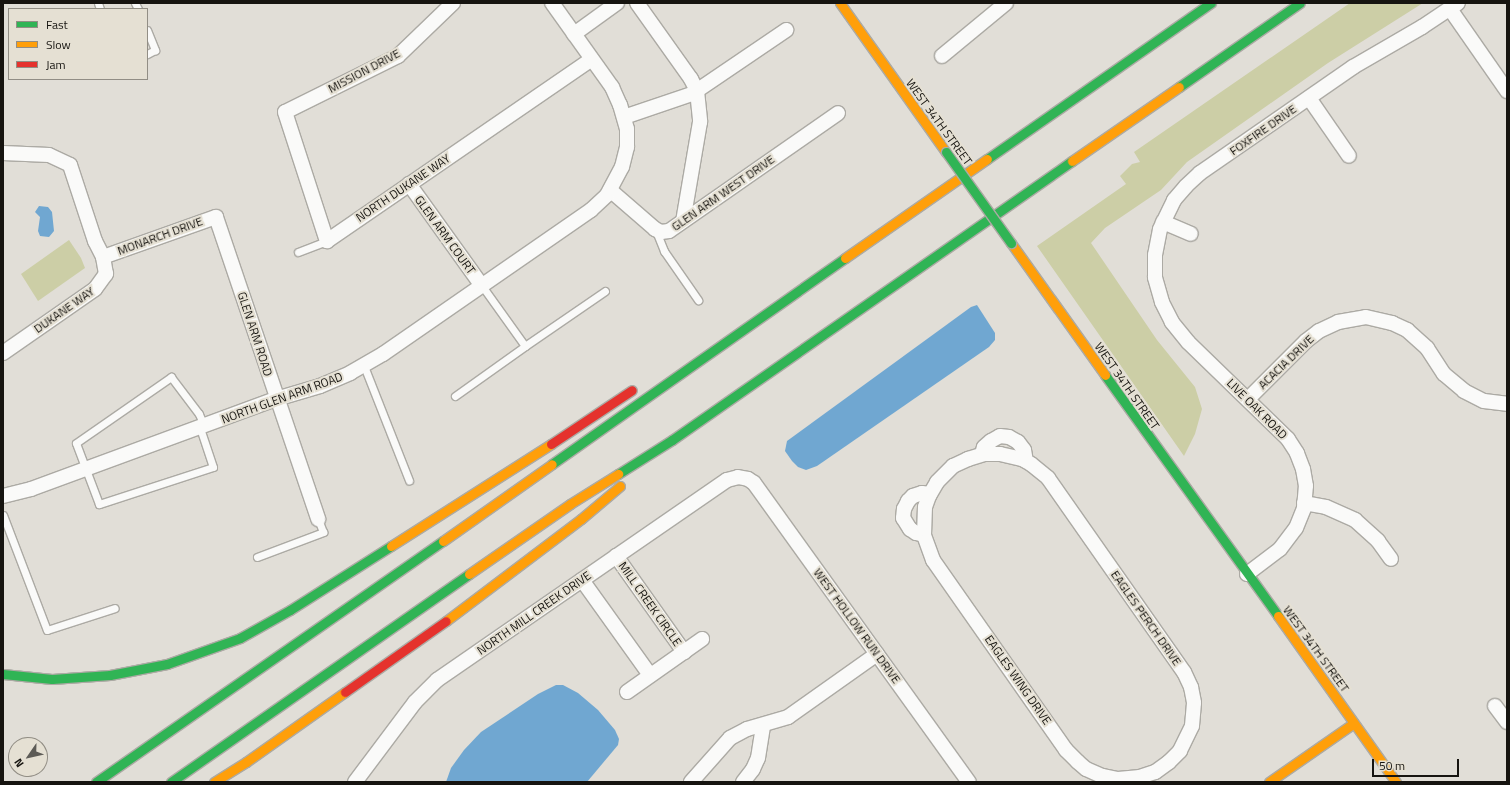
<!DOCTYPE html>
<style>
body{margin:0}
#map{position:relative;width:1510px;height:785px;overflow:hidden;background:#e1ded7;font-family:"Titillium Web",sans-serif}
div>[style]{position:absolute}
.green>*{inset:0;background:#cccea6}
.water>*{inset:0;background:#70a7d1}
.roads{filter:drop-shadow(1px 0 #acaaa4) drop-shadow(-1px 0 #acaaa4) drop-shadow(0 1px #acaaa4) drop-shadow(0 -1px #acaaa4)}
.lane>*{height:7px;margin:-3.5px;padding:0 3.5px;transform-origin:3.5px;border-radius:3.5px;background:#fafaf9}
.street>*{height:14px;margin:-7px;padding:0 7px;transform-origin:7px;border-radius:7px;background:#fafaf9}
.fast>*{height:9px;margin:-4.5px;padding:0 4.5px;transform-origin:4.5px;border-radius:4.5px;background:#30b455}
.slow>*{height:9px;margin:-4.5px;padding:0 4.5px;transform-origin:4.5px;border-radius:4.5px;background:#ff9f0a}
.jam>*{height:9px;margin:-4.5px;padding:0 4.5px;transform-origin:4.5px;border-radius:4.5px;background:#e5322d}
.bridges{filter:drop-shadow(1px 0 #acaaa4) drop-shadow(-1px 0 #acaaa4) drop-shadow(0 1px #acaaa4) drop-shadow(0 -1px #acaaa4)}
.fast-bridge>*{height:9px;margin:-4.5px;padding:0 4.5px;transform-origin:4.5px;border-radius:4.5px;background:#30b455}
span{translate:-50% -50%;white-space:nowrap;text-align:center;line-height:1.15;-webkit-text-stroke:4px #e5e0d3;paint-order:stroke}
.street-label{font-size:12px;color:#161410}
.frame{position:absolute;inset:0;border:4px solid #161410;pointer-events:none}
.legend{position:absolute;left:8px;top:8px;width:140px;height:72px;box-sizing:border-box;background:#e5e0d3;border:1px solid #928e85;margin:0;padding:5px 7px;list-style:none;font-size:12px;color:#161410}
.legend li{display:flex;align-items:center;gap:8px;height:20px}
.legend b{width:20px;border:1px solid #928e85}
.north{position:absolute;left:8px;top:737px;width:40px;height:40px;box-sizing:border-box;background:#e5e0d3;border:1px solid #928e85;border-radius:50%;rotate:236deg;font-size:11px;font-weight:700;line-height:16px;text-align:center;color:#161410}
.north::after{content:'';display:block;margin:auto;width:14px;height:18px;background:#5d5b56;clip-path:polygon(50% 0,100% 100%,50% 72%,0 100%)}
.scale{position:absolute;left:1372px;top:759px;width:87px;height:18px;box-sizing:border-box;border:2px solid #161410;border-top:0;padding-left:5px;font-size:12px;line-height:14px;white-space:nowrap;color:#161410;-webkit-text-stroke:3px #e5e0d3;paint-order:stroke}
</style>
<div id="map">
<div class="green">
<i style="clip-path:polygon(1350px 3px,1423px 3px,1328px 63px,1187px 162px,1161px 190px,1105px 228px,1091px 243px,1157px 340px,1195px 387px,1202px 409px,1195px 434px,1184px 456px,1037px 246px,1126px 184px,1120px 176px,1132px 164px,1140px 162px,1134px 152px)"></i>
<i style="clip-path:polygon(69px 240px,81px 258px,85px 268px,38px 301px,21px 274px)"></i>
</div>
<div class="water">
<i style="clip-path:polygon(39px 206px,48px 207px,52px 212px,54px 231px,49px 237px,40px 236px,38px 231px,40px 217px,35px 212px)"></i>
<i style="clip-path:polygon(977px 305px,995px 333px,995px 340px,989px 347px,817px 466px,806px 470px,798px 467px,792px 461px,785px 451px,787px 441px,971px 307px)"></i>
<i style="clip-path:polygon(556px 685px,563px 685px,578px 693px,598px 710px,615px 730px,619px 739px,618px 745px,587px 782px,446px 782px,451px 768px,464px 750px,481px 732px,538px 694px)"></i>
</div>
<div class="roads">
<div class="lane">
<i style="left:98px;top:3px;width:6px;rotate:72deg"></i>
<i style="left:135px;top:3px;width:7px;rotate:63deg"></i>
<i style="left:147px;top:30px;width:22px;rotate:68deg"></i>
<i style="left:155px;top:50px;width:9px;rotate:153deg"></i>
<i style="left:656px;top:231px;width:22px;rotate:68deg"></i>
<i style="left:664px;top:251px;width:60px;rotate:55.2deg"></i>
<i style="left:298px;top:252px;width:31px;rotate:-21deg"></i>
<i style="left:525px;top:346px;width:97px;rotate:-34.5deg"></i>
<i style="left:364px;top:366px;width:123px;rotate:68.5deg"></i>
<i style="left:455px;top:396px;width:86px;rotate:-35.5deg"></i>
<i style="left:525px;top:346px;width:74px;rotate:-125.6deg"></i>
<i style="left:200px;top:428px;width:41px;rotate:71.6deg"></i>
<i style="left:213px;top:467px;width:120px;rotate:162deg"></i>
<i style="left:99px;top:504px;width:65px;rotate:-110.7deg"></i>
<i style="left:76px;top:443px;width:116px;rotate:-34.8deg"></i>
<i style="left:171px;top:377px;width:46px;rotate:52.9deg"></i>
<i style="left:199px;top:414px;width:13px;rotate:67deg"></i>
<i style="left:3px;top:515px;width:123px;rotate:69.1deg"></i>
<i style="left:47px;top:630px;width:71px;rotate:-17.9deg"></i>
<i style="left:257px;top:557px;width:71px;rotate:-20.7deg"></i>
<i style="left:323px;top:532px;width:14px;rotate:-111deg"></i>
</div>
<div class="street">
<i style="left:453px;top:3px;width:76px;rotate:136.1deg"></i>
<i style="left:398px;top:56px;width:126px;rotate:153.6deg"></i>
<i style="left:285px;top:112px;width:136px;rotate:72deg"></i>
<i style="left:327px;top:241px;width:321px;rotate:-34.5deg"></i>
<i style="left:637px;top:3px;width:93px;rotate:54.6deg"></i>
<i style="left:691px;top:79px;width:13px;rotate:63deg"></i>
<i style="left:697px;top:91px;width:31px;rotate:84deg"></i>
<i style="left:700px;top:122px;width:100px;rotate:99.7deg"></i>
<i style="left:1450px;top:9px;width:100px;rotate:55.2deg"></i>
<i style="left:574px;top:34px;width:53px;rotate:-35.8deg"></i>
<i style="left:942px;top:56px;width:83px;rotate:-39.6deg"></i>
<i style="left:1309px;top:98px;width:70px;rotate:55.4deg"></i>
<i style="left:624px;top:117px;width:72px;rotate:-18.7deg"></i>
<i style="left:692px;top:94px;width:114px;rotate:-34.2deg"></i>
<i style="left:3px;top:153px;width:46px;rotate:2.5deg"></i>
<i style="left:49px;top:155px;width:23px;rotate:25deg"></i>
<i style="left:70px;top:165px;width:80px;rotate:71.8deg"></i>
<i style="left:95px;top:241px;width:18px;rotate:63deg"></i>
<i style="left:103px;top:257px;width:120px;rotate:-19.5deg"></i>
<i style="left:216px;top:217px;width:319px;rotate:71.3deg"></i>
<i style="left:409px;top:184px;width:125px;rotate:54.4deg"></i>
<i style="left:610px;top:190px;width:60px;rotate:40.9deg"></i>
<i style="left:655px;top:229px;width:7px;rotate:27deg"></i>
<i style="left:661px;top:232px;width:8px;rotate:-7deg"></i>
<i style="left:669px;top:231px;width:206px;rotate:-34.9deg"></i>
<i style="left:1163px;top:222px;width:30px;rotate:23deg"></i>
<i style="left:3px;top:353px;width:112px;rotate:-34.8deg"></i>
<i style="left:95px;top:289px;width:19px;rotate:-54deg"></i>
<i style="left:106px;top:274px;width:17px;rotate:-100deg"></i>
<i style="left:1248px;top:399px;width:82px;rotate:-45deg"></i>
<i style="left:1306px;top:341px;width:16px;rotate:-38deg"></i>
<i style="left:1319px;top:331px;width:21px;rotate:-25deg"></i>
<i style="left:1338px;top:322px;width:28px;rotate:-10deg"></i>
<i style="left:1366px;top:317px;width:27px;rotate:13deg"></i>
<i style="left:1392px;top:323px;width:17px;rotate:25deg"></i>
<i style="left:1407px;top:330px;width:27px;rotate:42deg"></i>
<i style="left:1427px;top:348px;width:31px;rotate:57deg"></i>
<i style="left:1444px;top:374px;width:26px;rotate:40deg"></i>
<i style="left:1464px;top:391px;width:22px;rotate:27deg"></i>
<i style="left:1484px;top:401px;width:23px;rotate:7deg"></i>
<i style="left:982px;top:454px;width:7px;rotate:-74deg"></i>
<i style="left:984px;top:447px;width:9px;rotate:-41deg"></i>
<i style="left:991px;top:441px;width:10px;rotate:-29deg"></i>
<i style="left:1000px;top:436px;width:9px;rotate:6deg"></i>
<i style="left:1009px;top:437px;width:10px;rotate:29deg"></i>
<i style="left:1018px;top:442px;width:10px;rotate:53deg"></i>
<i style="left:1024px;top:450px;width:11px;rotate:80deg"></i>
<i style="left:984px;top:454px;width:16px"></i>
<i style="left:1000px;top:454px;width:23px;rotate:13deg"></i>
<i style="left:1022px;top:459px;width:10px;rotate:29deg"></i>
<i style="left:1031px;top:464px;width:22px;rotate:39deg"></i>
<i style="left:1048px;top:478px;width:237px;rotate:55deg"></i>
<i style="left:1184px;top:672px;width:17px;rotate:65deg"></i>
<i style="left:1191px;top:687px;width:16px;rotate:79deg"></i>
<i style="left:1194px;top:703px;width:23px;rotate:95deg"></i>
<i style="left:1192px;top:726px;width:28px;rotate:116deg"></i>
<i style="left:1180px;top:751px;width:16px;rotate:135deg"></i>
<i style="left:1169px;top:762px;width:17px;rotate:144deg"></i>
<i style="left:1155px;top:772px;width:16px;rotate:162deg"></i>
<i style="left:1140px;top:777px;width:22px;rotate:175deg"></i>
<i style="left:1118px;top:779px;width:16px;rotate:-169deg"></i>
<i style="left:1102px;top:776px;width:17px;rotate:-156deg"></i>
<i style="left:1086px;top:769px;width:11px;rotate:-139deg"></i>
<i style="left:1078px;top:762px;width:17px;rotate:-135deg"></i>
<i style="left:1066px;top:750px;width:232px;rotate:-125deg"></i>
<i style="left:933px;top:560px;width:27px;rotate:-110deg"></i>
<i style="left:924px;top:535px;width:28px;rotate:-88deg"></i>
<i style="left:925px;top:507px;width:12px;rotate:-70deg"></i>
<i style="left:929px;top:496px;width:16px;rotate:-60deg"></i>
<i style="left:937px;top:482px;width:23px;rotate:-45deg"></i>
<i style="left:953px;top:466px;width:17px;rotate:-25deg"></i>
<i style="left:968px;top:459px;width:17px;rotate:-17deg"></i>
<i style="left:3px;top:496px;width:29px;rotate:-14deg"></i>
<i style="left:31px;top:489px;width:261px;rotate:-20.2deg"></i>
<i style="left:276px;top:399px;width:46px;rotate:-16.5deg"></i>
<i style="left:320px;top:386px;width:33px;rotate:-23deg"></i>
<i style="left:350px;top:373px;width:38px;rotate:-30deg"></i>
<i style="left:383px;top:354px;width:253px;rotate:-34.7deg"></i>
<i style="left:591px;top:210px;width:22px;rotate:-43deg"></i>
<i style="left:607px;top:195px;width:32px;rotate:-62deg"></i>
<i style="left:622px;top:167px;width:21px;rotate:-76deg"></i>
<i style="left:627px;top:147px;width:18px;rotate:-90deg"></i>
<i style="left:627px;top:129px;width:25px;rotate:-106deg"></i>
<i style="left:620px;top:105px;width:20px;rotate:-114deg"></i>
<i style="left:612px;top:87px;width:103px;rotate:-125.5deg"></i>
<i style="left:1304px;top:503px;width:22px;rotate:10deg"></i>
<i style="left:1326px;top:507px;width:32px;rotate:24deg"></i>
<i style="left:1355px;top:520px;width:31px;rotate:42deg"></i>
<i style="left:1378px;top:541px;width:22px;rotate:54deg"></i>
<i style="left:924px;top:535px;width:8px;rotate:-166deg"></i>
<i style="left:916px;top:533px;width:7px;rotate:-146deg"></i>
<i style="left:910px;top:529px;width:13px;rotate:-122deg"></i>
<i style="left:903px;top:518px;width:9px;rotate:-84deg"></i>
<i style="left:904px;top:509px;width:9px;rotate:-63deg"></i>
<i style="left:908px;top:501px;width:7px;rotate:-45deg"></i>
<i style="left:913px;top:496px;width:9px;rotate:-18deg"></i>
<i style="left:922px;top:493px;width:8px;rotate:7deg"></i>
<i style="left:616px;top:556px;width:118px;rotate:54.7deg"></i>
<i style="left:1247px;top:574px;width:41px;rotate:-37.1deg"></i>
<i style="left:1280px;top:549px;width:26px;rotate:-53deg"></i>
<i style="left:1296px;top:528px;width:22px;rotate:-68deg"></i>
<i style="left:1304px;top:508px;width:22px;rotate:-85deg"></i>
<i style="left:1306px;top:486px;width:17px;rotate:-100deg"></i>
<i style="left:1303px;top:469px;width:17px;rotate:-111deg"></i>
<i style="left:1297px;top:453px;width:17px;rotate:-123deg"></i>
<i style="left:1288px;top:439px;width:139px;rotate:-135.9deg"></i>
<i style="left:1188px;top:342px;width:26px;rotate:-129deg"></i>
<i style="left:1172px;top:322px;width:22px;rotate:-117deg"></i>
<i style="left:1162px;top:302px;width:26px;rotate:-106deg"></i>
<i style="left:1155px;top:277px;width:22px;rotate:-90deg"></i>
<i style="left:1155px;top:255px;width:26px;rotate:-79deg"></i>
<i style="left:1160px;top:229px;width:32px;rotate:-64deg"></i>
<i style="left:1174px;top:200px;width:18px;rotate:-49deg"></i>
<i style="left:1186px;top:186px;width:19px;rotate:-43deg"></i>
<i style="left:1200px;top:173px;width:186px;rotate:-34.7deg"></i>
<i style="left:1353px;top:67px;width:80px;rotate:-30.1deg"></i>
<i style="left:1422px;top:27px;width:43px;rotate:-33.7deg"></i>
<i style="left:582px;top:580px;width:117px;rotate:54.4deg"></i>
<i style="left:627px;top:692px;width:92px;rotate:-35.2deg"></i>
<i style="left:1495px;top:706px;width:20px;rotate:53deg"></i>
<i style="left:355px;top:782px;width:100px;rotate:-53.1deg"></i>
<i style="left:415px;top:702px;width:31px;rotate:-45deg"></i>
<i style="left:437px;top:680px;width:352px;rotate:-34.6deg"></i>
<i style="left:727px;top:480px;width:11px;rotate:-15deg"></i>
<i style="left:738px;top:477px;width:10px;rotate:11deg"></i>
<i style="left:748px;top:479px;width:7px;rotate:34deg"></i>
<i style="left:754px;top:483px;width:368px;rotate:54.3deg"></i>
<i style="left:691px;top:782px;width:59px;rotate:-48.4deg"></i>
<i style="left:730px;top:738px;width:19px;rotate:-28deg"></i>
<i style="left:747px;top:729px;width:43px;rotate:-16.3deg"></i>
<i style="left:788px;top:717px;width:109px;rotate:-35.3deg"></i>
<i style="left:743px;top:782px;width:16px;rotate:-52deg"></i>
<i style="left:753px;top:769px;width:12px;rotate:-66deg"></i>
<i style="left:758px;top:758px;width:33px;rotate:-81deg"></i>
</div>
<div class="fast">
<i style="left:1179px;top:87px;width:147px;rotate:-34.8deg"></i>
<i style="left:987px;top:159px;width:273px;rotate:-34.9deg"></i>
<i style="left:1105px;top:375px;width:297px;rotate:54.3deg"></i>
<i style="left:552px;top:464px;width:358px;rotate:-35.1deg"></i>
<i style="left:618px;top:474px;width:64px;rotate:-32.2deg"></i>
<i style="left:672px;top:440px;width:488px;rotate:-34.9deg"></i>
<i style="left:3px;top:674px;width:49px;rotate:5.8deg"></i>
<i style="left:52px;top:679px;width:58px;rotate:-3.9deg"></i>
<i style="left:110px;top:675px;width:58px;rotate:-10.9deg"></i>
<i style="left:167px;top:664px;width:77px;rotate:-19.6deg"></i>
<i style="left:240px;top:638px;width:57px;rotate:-29.2deg"></i>
<i style="left:290px;top:610px;width:120px;rotate:-32.4deg"></i>
<i style="left:96px;top:782px;width:422px;rotate:-34.8deg"></i>
<i style="left:171px;top:782px;width:363px;rotate:-34.9deg"></i>
</div>
<div class="slow">
<i style="left:840px;top:3px;width:183px;rotate:54.6deg"></i>
<i style="left:1072px;top:161px;width:130px;rotate:-34.7deg"></i>
<i style="left:1011px;top:243px;width:162px;rotate:54.5deg"></i>
<i style="left:845px;top:258px;width:173px;rotate:-34.9deg"></i>
<i style="left:443px;top:541px;width:133px;rotate:-35.2deg"></i>
<i style="left:391px;top:546px;width:190px;rotate:-32.5deg"></i>
<i style="left:469px;top:574px;width:123px;rotate:-34.7deg"></i>
<i style="left:570px;top:504px;width:57px;rotate:-32deg"></i>
<i style="left:1278px;top:616px;width:204px;rotate:54.6deg"></i>
<i style="left:446px;top:621px;width:169px;rotate:-37.1deg"></i>
<i style="left:581px;top:519px;width:51px;rotate:-40.2deg"></i>
<i style="left:214px;top:782px;width:38px;rotate:-32deg"></i>
<i style="left:246px;top:762px;width:121px;rotate:-35.3deg"></i>
<i style="left:1269px;top:782px;width:103px;rotate:-34.8deg"></i>
</div>
<div class="jam">
<i style="left:551px;top:444px;width:97px;rotate:-33.7deg"></i>
<i style="left:345px;top:692px;width:123px;rotate:-35.1deg"></i>
</div>
</div>
<div class="bridges">
<div class="fast-bridge">
<i style="left:946px;top:152px;width:112px;rotate:54.5deg"></i>
</div>
</div>
<div class="street-label">
<span style="left:364px;top:71px;rotate:-28deg">MISSION DRIVE</span>
<span style="left:939px;top:122px;rotate:54deg">WEST 34TH STREET</span>
<span style="left:1263px;top:130px;rotate:-35deg">FOXFIRE DRIVE</span>
<span style="left:403px;top:188px;rotate:-34deg">NORTH DUKANE WAY</span>
<span style="left:723px;top:193px;rotate:-35deg">GLEN ARM WEST DRIVE</span>
<span style="left:445px;top:235px;rotate:54deg">GLEN ARM COURT</span>
<span style="left:160px;top:236px;rotate:-20deg">MONARCH DRIVE</span>
<span style="left:64px;top:310px;rotate:-35deg">DUKANE WAY</span>
<span style="left:255px;top:334px;rotate:72deg">GLEN ARM ROAD</span>
<span style="left:1286px;top:362px;rotate:-44deg">ACACIA DRIVE</span>
<span style="left:1127px;top:386px;rotate:55deg">WEST 34TH STREET</span>
<span style="left:282px;top:398px;rotate:-20deg">NORTH GLEN ARM ROAD</span>
<span style="left:1257px;top:409px;rotate:45deg">LIVE OAK ROAD</span>
<span style="left:650px;top:604px;rotate:55deg">MILL CREEK CIRCLE</span>
<span style="left:534px;top:613px;rotate:-35deg">NORTH MILL CREEK DRIVE</span>
<span style="left:1146px;top:618px;rotate:55deg">EAGLES PERCH DRIVE</span>
<span style="left:857px;top:626px;rotate:54deg">WEST HOLLOW RUN DRIVE</span>
<span style="left:1316px;top:649px;rotate:54deg">WEST 34TH STREET</span>
<span style="left:1018px;top:680px;rotate:55deg">EAGLES WING DRIVE</span>
</div>
<div class="frame"></div>
<ul class="legend">
<li><b style="height:5px;background:#30b455"></b>Fast</li>
<li><b style="height:5px;background:#ff9f0a"></b>Slow</li>
<li><b style="height:5px;background:#e5322d"></b>Jam</li>
</ul>
<div class="north">N</div>
<div class="scale">50 m</div>
</div>
